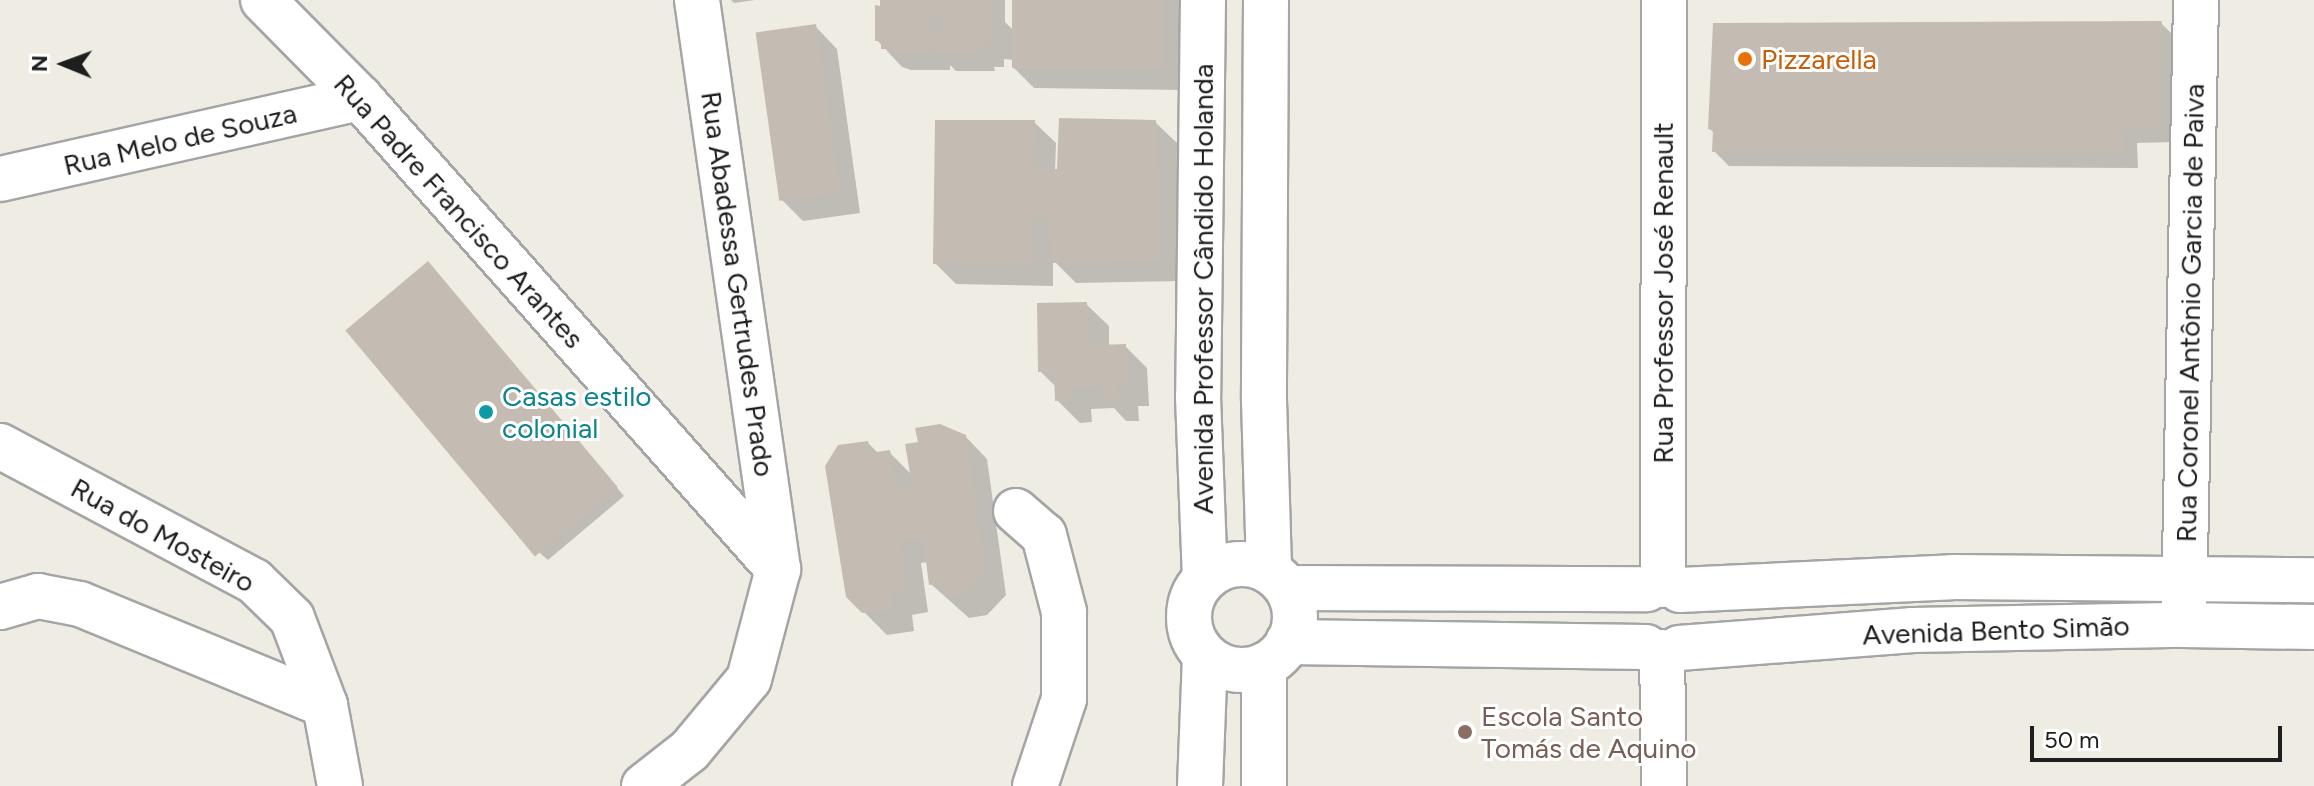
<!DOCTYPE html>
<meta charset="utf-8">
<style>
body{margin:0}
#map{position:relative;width:2314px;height:786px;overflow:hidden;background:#efece4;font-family:Figtree,sans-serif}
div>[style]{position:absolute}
.shadow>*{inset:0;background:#0003}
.building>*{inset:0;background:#c4bcb3;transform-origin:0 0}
.roads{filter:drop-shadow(2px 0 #a5a5a5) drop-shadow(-2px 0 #a5a5a5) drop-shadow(0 2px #a5a5a5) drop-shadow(0 -2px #a5a5a5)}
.minor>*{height:44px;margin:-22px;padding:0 22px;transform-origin:22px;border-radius:22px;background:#fff}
.minor>.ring{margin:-22px;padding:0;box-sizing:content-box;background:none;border:44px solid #fff;border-radius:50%}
.dots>*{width:22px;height:22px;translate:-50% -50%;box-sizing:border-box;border:4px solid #fff;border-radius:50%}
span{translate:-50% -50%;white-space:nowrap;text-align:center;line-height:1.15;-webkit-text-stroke:6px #fff;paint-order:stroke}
.food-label{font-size:28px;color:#c56008}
.left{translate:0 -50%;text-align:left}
.street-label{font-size:28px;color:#1e1e1e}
.culture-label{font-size:28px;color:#0d838f}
.education-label{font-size:28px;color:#785e54}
.north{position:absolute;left:24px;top:24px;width:80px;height:80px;-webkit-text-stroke:6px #fff;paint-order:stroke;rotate:271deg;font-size:22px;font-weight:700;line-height:32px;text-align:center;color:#1e1e1e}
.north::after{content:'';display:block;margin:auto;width:28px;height:36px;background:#1e1e1e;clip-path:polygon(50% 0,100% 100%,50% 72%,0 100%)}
.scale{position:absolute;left:2030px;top:726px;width:252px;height:36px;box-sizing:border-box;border:4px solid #1e1e1e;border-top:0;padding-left:10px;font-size:24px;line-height:28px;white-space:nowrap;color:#1e1e1e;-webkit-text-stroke:6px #fff;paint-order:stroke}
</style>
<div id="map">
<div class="shadow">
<i style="clip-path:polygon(731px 0,755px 0,734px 3px)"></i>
<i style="clip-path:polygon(882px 0,1005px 0,1005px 22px,1013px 30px,1014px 0,1183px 0,1182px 90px,1034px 88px,1013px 67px,1013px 60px,1004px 59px,1004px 67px,994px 67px,995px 71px,956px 71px,950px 65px,950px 70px,911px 70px,902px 67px,877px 40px)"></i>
<i style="clip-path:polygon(2161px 23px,2176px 38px,2174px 142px,2137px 143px,2138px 168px,1729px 166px,1714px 151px,1715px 134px,1710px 129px)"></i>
<i style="clip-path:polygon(815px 26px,837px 49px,860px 213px,803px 221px,781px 199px)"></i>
<i style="clip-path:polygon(1034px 122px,1056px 143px,1055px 171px,1155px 122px,1177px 143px,1180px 281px,1076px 283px,1053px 260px,1053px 286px,956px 284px,935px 263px)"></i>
<i style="clip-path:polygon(435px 272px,624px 496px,548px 560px,540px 553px)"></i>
<i style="clip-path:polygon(1086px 304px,1109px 326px,1109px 346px,1125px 346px,1147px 368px,1149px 406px,1138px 406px,1139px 421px,1126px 421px,1114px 408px,1091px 409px,1092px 422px,1080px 423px,1057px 400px,1057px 388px,1040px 371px)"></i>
<i style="clip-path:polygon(965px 436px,987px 459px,1006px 595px,987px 615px,969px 618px,931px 584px,928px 562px,921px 563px,928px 612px,912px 615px,914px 631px,887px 635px,848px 596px,868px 443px,879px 454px,889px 452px,912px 475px)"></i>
</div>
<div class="building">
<i style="clip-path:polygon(880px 0,987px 0,987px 6px,993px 6px,993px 42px,986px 42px,986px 49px,977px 49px,977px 53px,935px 53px,935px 33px,940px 33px,945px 18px,924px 18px,927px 32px,932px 32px,932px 52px,890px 53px,890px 49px,881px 49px,881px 41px,875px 41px,875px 5px,880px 6px)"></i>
<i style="left:1012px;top:0;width:151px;height:68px"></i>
<i style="clip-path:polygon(2162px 21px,2160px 128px,2123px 129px,2124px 154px,1712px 152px,1713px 130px,1708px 129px,1713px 23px)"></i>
<i style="left:816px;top:24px;width:170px;height:61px;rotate:82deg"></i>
<i style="clip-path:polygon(1059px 118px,1156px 120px,1160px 260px,1052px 263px,1049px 215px,1032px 215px,1033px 266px,933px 264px,935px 120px,1035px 120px,1034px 170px,1057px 169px)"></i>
<i style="left:428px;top:261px;width:295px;height:108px;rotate:50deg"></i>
<i style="clip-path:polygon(1087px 302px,1088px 338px,1095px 345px,1126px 344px,1128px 384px,1117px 384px,1117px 399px,1102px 400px,1102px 386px,1070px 387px,1070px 401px,1055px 401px,1054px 371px,1038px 372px,1037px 303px)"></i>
<i style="clip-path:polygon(940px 424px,966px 435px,985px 572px,965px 593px,945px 596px,943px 583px,929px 585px,923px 538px,900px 541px,907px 590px,891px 593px,893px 610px,862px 613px,846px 597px,825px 466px,838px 445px,868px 441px,870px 453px,890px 450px,896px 488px,912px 485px,905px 444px,918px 442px,915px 428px)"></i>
</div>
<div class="roads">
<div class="minor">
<i style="left:263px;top:0;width:138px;rotate:45.3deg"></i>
<i style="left:360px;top:98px;width:630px;rotate:48.41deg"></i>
<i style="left:1203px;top:0;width:397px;rotate:90.7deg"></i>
<i style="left:1198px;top:397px;width:181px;rotate:87.8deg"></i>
<i style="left:1266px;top:0;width:400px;rotate:90.3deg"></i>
<i style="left:1264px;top:400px;width:171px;rotate:88.3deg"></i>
<i style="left:0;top:179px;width:369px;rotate:-12.7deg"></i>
<i style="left:0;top:446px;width:288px;rotate:28deg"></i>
<i style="left:254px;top:581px;width:53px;rotate:44.2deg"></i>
<i style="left:292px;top:618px;width:93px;rotate:69.2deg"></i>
<i style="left:325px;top:705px;width:82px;rotate:79.5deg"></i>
<i style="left:1016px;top:511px;width:37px;rotate:41deg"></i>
<i style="left:1044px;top:535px;width:80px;rotate:75.4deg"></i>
<i style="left:1064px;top:612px;width:87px;rotate:90deg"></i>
<i style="left:1064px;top:699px;width:92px;rotate:108.4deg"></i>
<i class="ring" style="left:1189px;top:564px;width:62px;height:62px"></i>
<i style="left:1663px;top:585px;width:585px;rotate:-89.9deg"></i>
<i style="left:1287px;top:588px;width:360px;rotate:0.2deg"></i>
<i style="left:1680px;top:590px;width:272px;rotate:-2.7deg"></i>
<i style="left:1952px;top:577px;width:362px;rotate:0.5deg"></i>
<i style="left:0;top:607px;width:40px;rotate:-16deg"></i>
<i style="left:38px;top:596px;width:43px;rotate:10.8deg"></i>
<i style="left:80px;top:604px;width:265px;rotate:22.4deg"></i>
<i style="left:2184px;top:609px;width:609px;rotate:-88.87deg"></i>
<i style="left:1288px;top:642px;width:358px;rotate:0.8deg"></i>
<i style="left:1679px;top:648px;width:235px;rotate:-4.4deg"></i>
<i style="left:1913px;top:630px;width:270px;rotate:-1.1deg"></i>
<i style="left:2183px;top:625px;width:131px;rotate:0.9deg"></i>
<i style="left:1662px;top:652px;width:134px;rotate:89.1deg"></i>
<i style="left:1264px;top:665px;width:121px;rotate:90deg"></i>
<i style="left:644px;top:786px;width:58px;rotate:-38deg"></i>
<i style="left:690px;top:750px;width:92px;rotate:-50.3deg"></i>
<i style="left:749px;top:679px;width:114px;rotate:-75.2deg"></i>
<i style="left:778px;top:569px;width:575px;rotate:-98.1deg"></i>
<i style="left:1200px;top:786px;width:130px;rotate:-87.8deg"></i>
</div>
</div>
<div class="dots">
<i style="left:1745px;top:59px;background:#e8710a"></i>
<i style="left:486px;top:412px;background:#0f9aa8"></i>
<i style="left:1465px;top:732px;background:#8d6e63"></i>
</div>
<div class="food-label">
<span class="left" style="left:1761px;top:59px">Pizzarella</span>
</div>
<div class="street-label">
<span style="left:180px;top:139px;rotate:-13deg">Rua Melo de Souza</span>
<span style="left:459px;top:211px;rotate:48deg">Rua Padre Francisco Arantes</span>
<span style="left:738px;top:284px;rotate:82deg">Rua Abadessa Gertrudes Prado</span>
<span style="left:1203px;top:289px;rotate:-90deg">Avenida Professor Cândido Holanda</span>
<span style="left:1663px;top:293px;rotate:-90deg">Rua Professor José Renault</span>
<span style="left:2190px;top:313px;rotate:-89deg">Rua Coronel Antônio Garcia de Paiva</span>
<span style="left:163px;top:535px;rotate:29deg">Rua do Mosteiro</span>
<span style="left:1996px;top:630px;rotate:-2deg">Avenida Bento Simão</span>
</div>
<div class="culture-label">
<span class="left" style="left:502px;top:412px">Casas estilo<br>colonial</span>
</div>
<div class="education-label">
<span class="left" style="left:1481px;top:732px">Escola Santo<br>Tomás de Aquino</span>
</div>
<div class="north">N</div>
<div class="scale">50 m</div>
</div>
